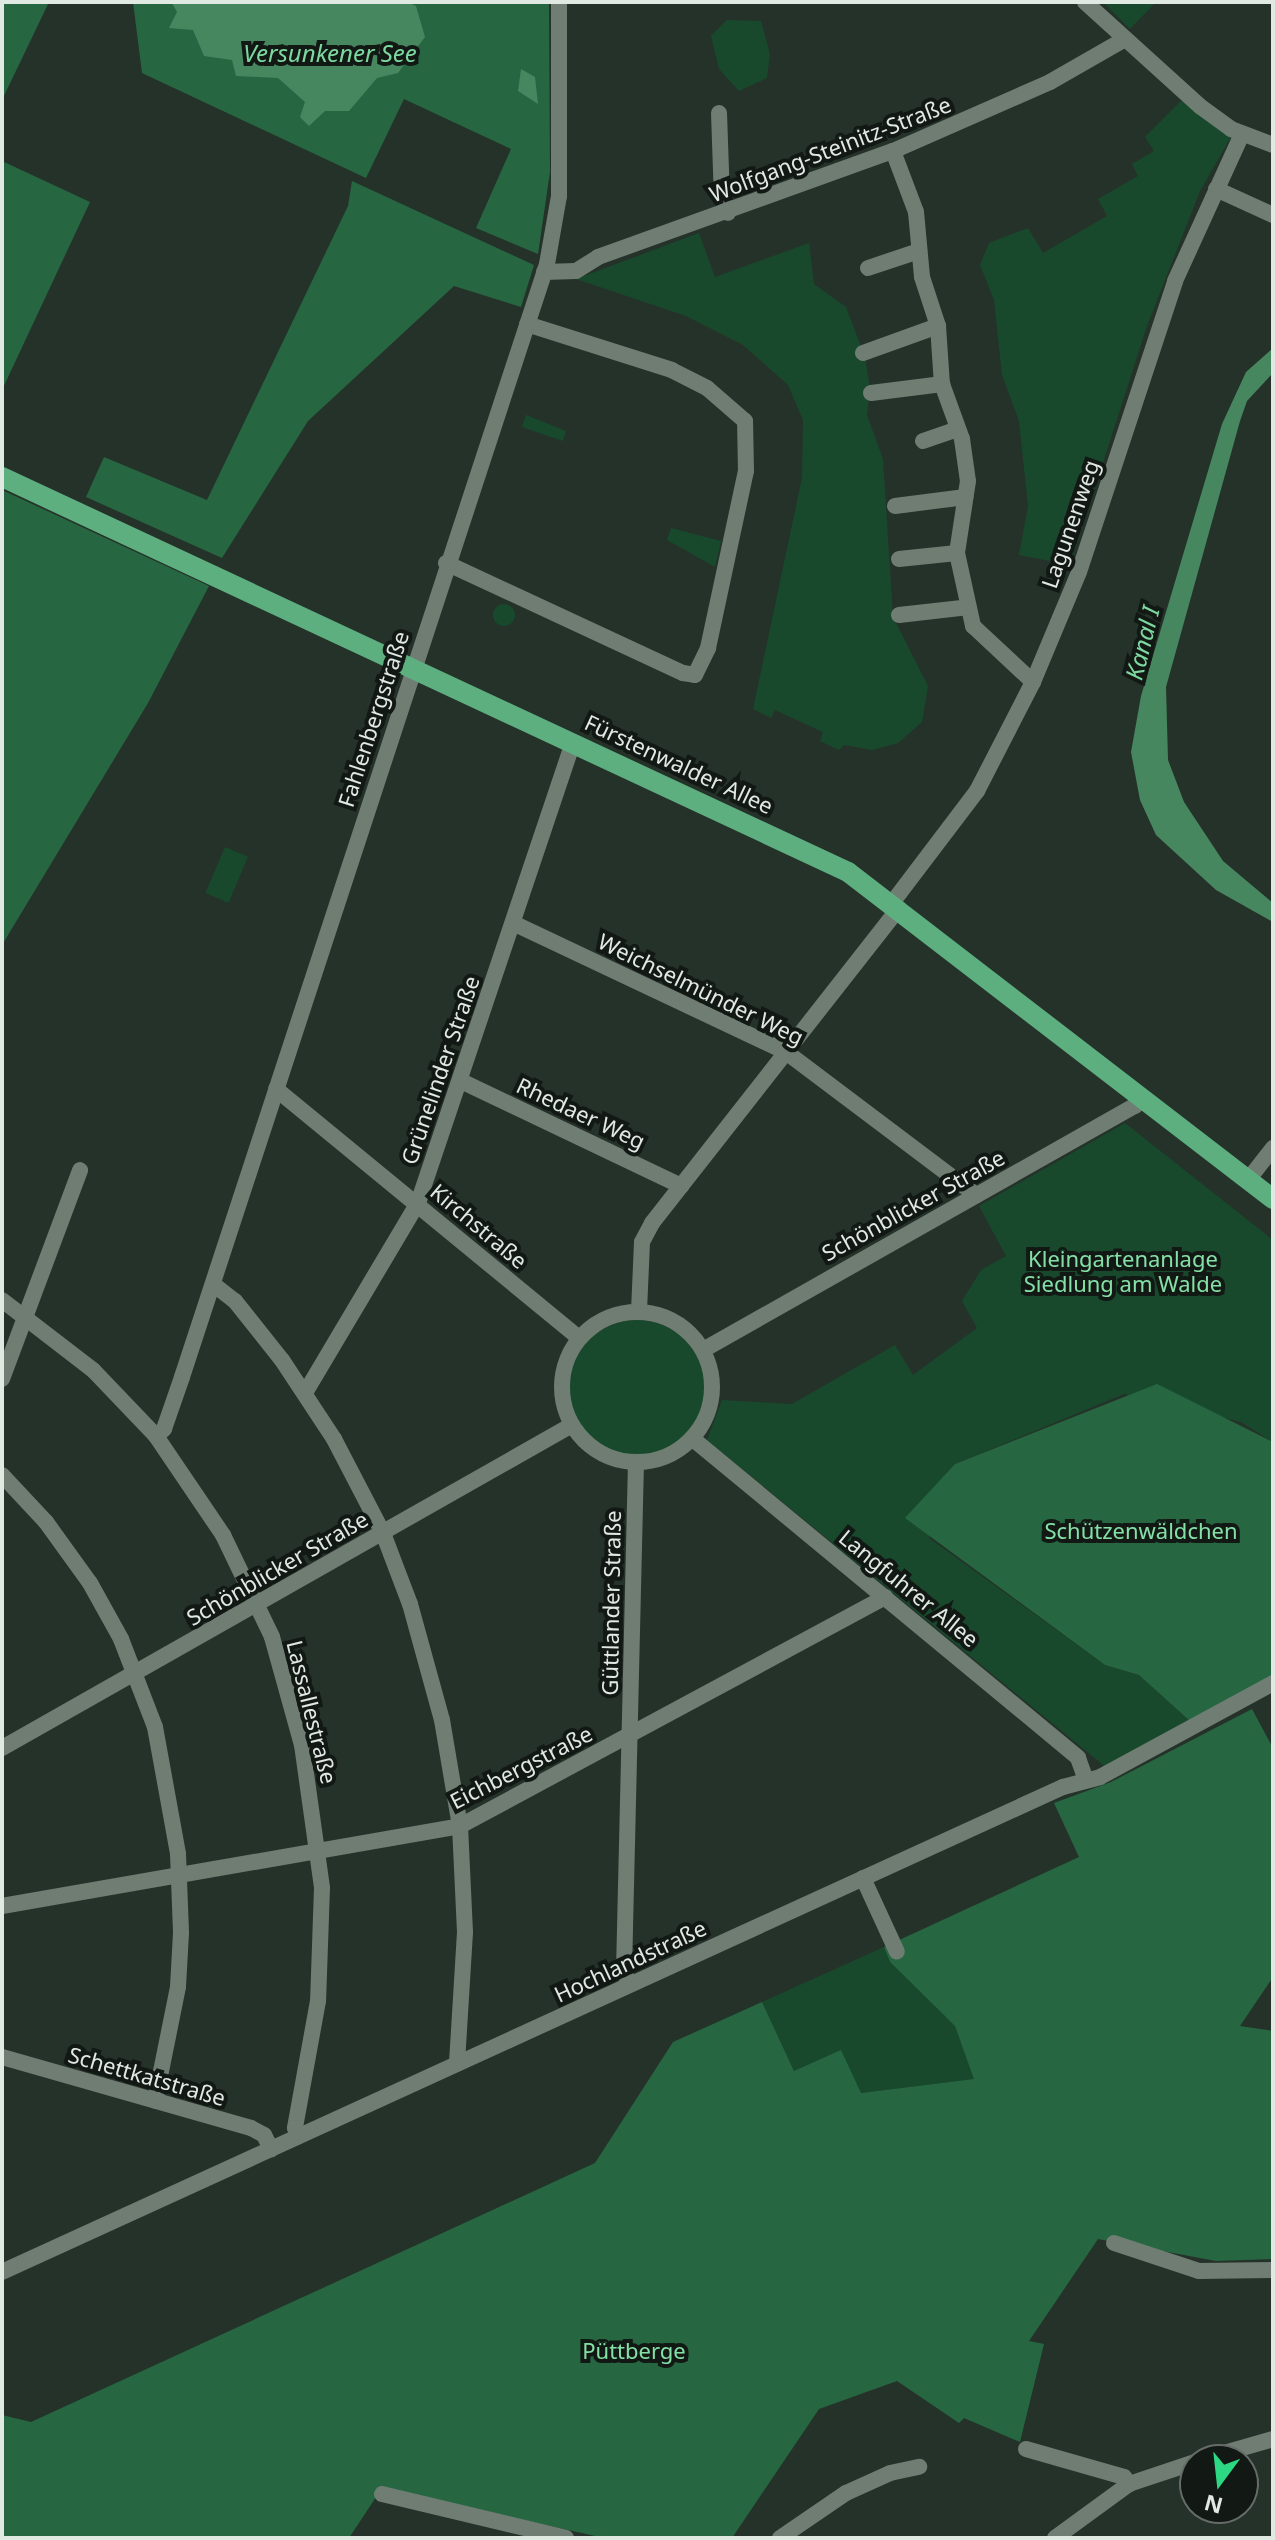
<!DOCTYPE html>
<meta charset="utf-8">
<style>
body{margin:0}
#map{position:relative;width:1275px;height:2540px;overflow:hidden;background:#253229;font-family:"Noto Sans",sans-serif}
div>[style]{position:absolute}
.green>*{inset:0;background:#18492d;transform-origin:0 0}
.round{border-radius:50%}
.forest>*{inset:0;background:#266742}
.water>*{inset:0;background:#478760}
.minor>*{height:16px;margin:-8px;padding:0 8px;transform-origin:8px;border-radius:8px;background:#6f7d73}
.minor>.ring{margin:-8px;padding:0;box-sizing:content-box;background:none;border:16px solid #6f7d73;border-radius:50%}
.major>*{height:20px;margin:-10px;padding:0 10px;transform-origin:10px;border-radius:10px;background:#5eaf80}
span{translate:-50% -50%;white-space:nowrap;text-align:center;line-height:1.15;-webkit-text-stroke:8px #121814;paint-order:stroke}
.street-label{font-size:22px;color:#e1e9e3}
.park-label{font-size:22px;color:#85e0a7}
.water-label{font-size:24px;color:#7dd8a0;font-style:italic}
.frame{position:absolute;inset:0;border:4px solid #e1e9e3;pointer-events:none}
.north{position:absolute;left:1179px;top:2444px;width:80px;height:80px;box-sizing:border-box;background:#121814;border:2px solid #656c67;border-radius:50%;rotate:195deg;font-size:22px;font-weight:700;line-height:32px;text-align:center;color:#e1e9e3}
.north::after{content:'';display:block;margin:auto;width:28px;height:36px;background:#2dd883;clip-path:polygon(50% 0,100% 100%,50% 72%,0 100%)}
</style>
<div id="map">
<div class="green">
<i style="clip-path:polygon(1103px 2px,1156px 2px,1130px 29px)"></i>
<i style="clip-path:polygon(727px 20px,761px 21px,770px 54px,767px 78px,739px 91px,719px 69px,711px 36px)"></i>
<i style="clip-path:polygon(1182px 100px,1231px 137px,1200px 191px,1147px 326px,1070px 565px,1019px 555px,1028px 506px,1019px 421px,1002px 375px,994px 300px,980px 265px,989px 243px,1028px 228px,1043px 253px,1107px 216px,1098px 199px,1138px 176px,1132px 164px,1154px 151px,1145px 137px)"></i>
<i style="clip-path:polygon(699px 233px,715px 277px,809px 243px,814px 284px,846px 307px,865px 357px,870px 388px,867px 415px,883px 459px,893px 617px,928px 686px,922px 722px,898px 743px,872px 750px,844px 745px,839px 750px,820px 741px,823px 732px,775px 710px,771px 718px,753px 709px,802px 478px,803px 420px,788px 385px,743px 345px,686px 316px,576px 279px)"></i>
<i style="clip-path:polygon(526px 415px,566px 431px,563px 441px,522px 427px)"></i>
<i style="clip-path:polygon(671px 528px,721px 541px,715px 567px,667px 540px)"></i>
<i class="round" style="left:493px;top:604px;width:22px;height:22px"></i>
<i style="left:225px;top:847px;width:25px;height:50px;rotate:23deg"></i>
<i style="clip-path:polygon(1125px 1123px,1273px 1240px,1273px 1442px,1241px 1422px,1124px 1394px,955px 1464px,929px 1538px,1105px 1665px,1139px 1675px,1191px 1722px,1108px 1769px,707px 1440px,722px 1400px,792px 1404px,895px 1345px,913px 1375px,977px 1328px,962px 1301px,981px 1270px,1006px 1256px,979px 1206px)"></i>
<i class="round" style="left:569px;top:1320px;width:136px;height:136px"></i>
<i style="clip-path:polygon(884px 1947px,890px 1962px,955px 2026px,975px 2079px,861px 2093px,794px 2071px,762px 2002px)"></i>
</div>
<div class="forest">
<i style="clip-path:polygon(2px 2px,49px 2px,2px 100px)"></i>
<i style="clip-path:polygon(133px 2px,549px 2px,550px 172px,538px 254px,476px 228px,511px 149px,404px 99px,366px 178px,142px 73px)"></i>
<i style="clip-path:polygon(2px 161px,90px 202px,2px 390px)"></i>
<i style="clip-path:polygon(352px 181px,534px 265px,521px 307px,454px 286px,308px 421px,222px 558px,86px 497px,104px 457px,207px 500px,348px 206px)"></i>
<i style="clip-path:polygon(2px 490px,209px 586px,148px 703px,2px 945px)"></i>
<i style="clip-path:polygon(1157px 1384px,1273px 1442px,1273px 1677px,1191px 1722px,1139px 1675px,1105px 1665px,905px 1518px,955px 1464px)"></i>
<i style="clip-path:polygon(1252px 1709px,1273px 1748px,1273px 1977px,1240px 2026px,1273px 2031px,1273px 2259px,1216px 2261px,1098px 2239px,1029px 2341px,1044px 2344px,1020px 2442px,964px 2418px,959px 2423px,897px 2381px,819px 2409px,732px 2538px,604px 2538px,382px 2488px,349px 2538px,2px 2538px,2px 2415px,31px 2422px,595px 2163px,673px 2042px,762px 2002px,794px 2071px,841px 2050px,861px 2093px,974px 2079px,955px 2026px,890px 1962px,884px 1947px,1079px 1857px,1054px 1803px,1111px 1782px)"></i>
</div>
<div class="water">
<i style="clip-path:polygon(408px 2px,416px 6px,425px 37px,398px 73px,377px 78px,349px 111px,325px 111px,309px 126px,300px 117px,305px 102px,278px 78px,236px 76px,232px 60px,204px 56px,193px 30px,169px 28px,177px 12px,172px 3px)"></i>
<i style="clip-path:polygon(521px 69px,535px 77px,538px 104px,518px 91px)"></i>
<i style="clip-path:polygon(1273px 348px,1273px 373px,1247px 401px,1240px 421px,1166px 687px,1168px 760px,1184px 802px,1223px 861px,1273px 903px,1273px 922px,1216px 890px,1156px 835px,1140px 800px,1131px 752px,1141px 696px,1222px 424px,1246px 372px)"></i>
</div>
<div class="minor">
<i style="left:1085px;top:2px;width:156px;rotate:42.2deg"></i>
<i style="left:1201px;top:107px;width:37px;rotate:36deg"></i>
<i style="left:1231px;top:129px;width:45px;rotate:20.9deg"></i>
<i style="left:719px;top:113px;width:85px;rotate:88deg"></i>
<i style="left:722px;top:198px;width:16px;rotate:68deg"></i>
<i style="left:893px;top:151px;width:65px;rotate:69.3deg"></i>
<i style="left:916px;top:212px;width:65px;rotate:84.7deg"></i>
<i style="left:922px;top:277px;width:52px;rotate:71.9deg"></i>
<i style="left:938px;top:326px;width:58px;rotate:86.1deg"></i>
<i style="left:942px;top:384px;width:59px;rotate:70deg"></i>
<i style="left:962px;top:439px;width:42px;rotate:81.9deg"></i>
<i style="left:968px;top:481px;width:73px;rotate:98.7deg"></i>
<i style="left:957px;top:553px;width:75px;rotate:77.6deg"></i>
<i style="left:973px;top:626px;width:82px;rotate:43deg"></i>
<i style="left:1216px;top:189px;width:63px;rotate:24.5deg"></i>
<i style="left:868px;top:268px;width:54px;rotate:-18.4deg"></i>
<i style="left:544px;top:272px;width:32px;rotate:-2deg"></i>
<i style="left:576px;top:271px;width:26px;rotate:-32deg"></i>
<i style="left:598px;top:257px;width:313px;rotate:-19.8deg"></i>
<i style="left:893px;top:151px;width:171px;rotate:-23.7deg"></i>
<i style="left:1050px;top:82px;width:86px;rotate:-29.8deg"></i>
<i style="left:863px;top:353px;width:80px;rotate:-19.8deg"></i>
<i style="left:871px;top:393px;width:72px;rotate:-7.2deg"></i>
<i style="left:923px;top:441px;width:36px;rotate:-19deg"></i>
<i style="left:895px;top:506px;width:71px;rotate:-7.3deg"></i>
<i style="left:899px;top:559px;width:58px;rotate:-5.9deg"></i>
<i style="left:446px;top:563px;width:261px;rotate:24.9deg"></i>
<i style="left:683px;top:673px;width:12px;rotate:9deg"></i>
<i style="left:695px;top:675px;width:30px;rotate:-64deg"></i>
<i style="left:708px;top:648px;width:181px;rotate:-77.9deg"></i>
<i style="left:746px;top:471px;width:50px;rotate:-91.1deg"></i>
<i style="left:745px;top:421px;width:50px;rotate:-139deg"></i>
<i style="left:707px;top:388px;width:39px;rotate:-153deg"></i>
<i style="left:672px;top:370px;width:152px;rotate:-162.4deg"></i>
<i style="left:899px;top:615px;width:70px;rotate:-6.5deg"></i>
<i style="left:892px;top:903px;width:141px;rotate:-52.8deg"></i>
<i style="left:977px;top:791px;width:123px;rotate:-62.8deg"></i>
<i style="left:1033px;top:682px;width:119px;rotate:-67.3deg"></i>
<i style="left:1079px;top:572px;width:306px;rotate:-71.7deg"></i>
<i style="left:1175px;top:281px;width:162px;rotate:-65.5deg"></i>
<i style="left:513px;top:923px;width:302px;rotate:25.3deg"></i>
<i style="left:786px;top:1052px;width:238px;rotate:37deg"></i>
<i style="left:461px;top:1081px;width:244px;rotate:25.5deg"></i>
<i style="left:276px;top:1089px;width:392px;rotate:39.4deg"></i>
<i style="left:1248px;top:1180px;width:41px;rotate:-52deg"></i>
<i style="left:213px;top:1284px;width:28px;rotate:38deg"></i>
<i style="left:235px;top:1301px;width:75px;rotate:51.5deg"></i>
<i style="left:282px;top:1360px;width:95px;rotate:56.6deg"></i>
<i style="left:334px;top:1439px;width:106px;rotate:62.5deg"></i>
<i style="left:383px;top:1533px;width:76px;rotate:69.2deg"></i>
<i style="left:410px;top:1604px;width:120px;rotate:74.6deg"></i>
<i style="left:442px;top:1720px;width:108px;rotate:80.4deg"></i>
<i style="left:460px;top:1826px;width:106px;rotate:87.3deg"></i>
<i style="left:465px;top:1932px;width:132px;rotate:93.5deg"></i>
<i style="left:2px;top:1300px;width:115px;rotate:37.6deg"></i>
<i style="left:93px;top:1370px;width:91px;rotate:46.3deg"></i>
<i style="left:156px;top:1436px;width:120px;rotate:55.9deg"></i>
<i style="left:223px;top:1535px;width:113px;rotate:64.3deg"></i>
<i style="left:272px;top:1637px;width:112px;rotate:74.5deg"></i>
<i style="left:302px;top:1745px;width:144px;rotate:82deg"></i>
<i style="left:322px;top:1888px;width:113px;rotate:92deg"></i>
<i style="left:318px;top:2001px;width:129px;rotate:100.3deg"></i>
<i style="left:295px;top:2128px;width:9px;rotate:69deg"></i>
<i style="left:639px;top:1311px;width:69px;rotate:-87.5deg"></i>
<i style="left:642px;top:1242px;width:21px;rotate:-62deg"></i>
<i style="left:652px;top:1223px;width:400px;rotate:-51.9deg"></i>
<i class="ring" style="left:562px;top:1312px;width:134px;height:134px"></i>
<i style="left:703px;top:1350px;width:496px;rotate:-29.5deg"></i>
<i style="left:1135px;top:1106px;width:11px;rotate:-52deg"></i>
<i style="left:2px;top:1379px;width:223px;rotate:-69.5deg"></i>
<i style="left:305px;top:1393px;width:221px;rotate:-59.3deg"></i>
<i style="left:418px;top:1203px;width:486px;rotate:-71.4deg"></i>
<i style="left:156px;top:1436px;width:11px;rotate:-41deg"></i>
<i style="left:164px;top:1429px;width:55px;rotate:-70.9deg"></i>
<i style="left:182px;top:1377px;width:1171px;rotate:-71.84deg"></i>
<i style="left:547px;top:264px;width:69px;rotate:-80deg"></i>
<i style="left:559px;top:196px;width:194px;rotate:-90deg"></i>
<i style="left:693px;top:1439px;width:500px;rotate:39.6deg"></i>
<i style="left:1078px;top:1758px;width:23px;rotate:70deg"></i>
<i style="left:2px;top:1475px;width:64px;rotate:46.9deg"></i>
<i style="left:46px;top:1522px;width:75px;rotate:54.2deg"></i>
<i style="left:90px;top:1583px;width:64px;rotate:61deg"></i>
<i style="left:121px;top:1639px;width:94px;rotate:68.9deg"></i>
<i style="left:155px;top:1727px;width:129px;rotate:79.7deg"></i>
<i style="left:178px;top:1854px;width:79px;rotate:87.8deg"></i>
<i style="left:181px;top:1933px;width:54px;rotate:93.2deg"></i>
<i style="left:178px;top:1987px;width:116px;rotate:101.4deg"></i>
<i style="left:2px;top:1748px;width:655px;rotate:-29.54deg"></i>
<i style="left:863px;top:1878px;width:81px;rotate:65.3deg"></i>
<i style="left:2px;top:1906px;width:465px;rotate:-9.9deg"></i>
<i style="left:460px;top:1826px;width:483px;rotate:-28.3deg"></i>
<i style="left:629px;top:1984px;width:14px;rotate:-111deg"></i>
<i style="left:624px;top:1971px;width:509px;rotate:-88.65deg"></i>
<i style="left:2px;top:2057px;width:259px;rotate:15.9deg"></i>
<i style="left:251px;top:2128px;width:15px;rotate:28deg"></i>
<i style="left:264px;top:2135px;width:16px;rotate:63deg"></i>
<i style="left:1114px;top:2243px;width:89px;rotate:18.2deg"></i>
<i style="left:1199px;top:2271px;width:74px;rotate:-0.8deg"></i>
<i style="left:2px;top:2272px;width:1167px;rotate:-24.57deg"></i>
<i style="left:1063px;top:1787px;width:38px;rotate:-15deg"></i>
<i style="left:1100px;top:1777px;width:197px;rotate:-28.5deg"></i>
<i style="left:1026px;top:2449px;width:102px;rotate:15.9deg"></i>
<i style="left:1124px;top:2477px;width:9px;rotate:54deg"></i>
<i style="left:1200px;top:2460px;width:76px;rotate:-16deg"></i>
<i style="left:382px;top:2494px;width:189px;rotate:13.4deg"></i>
<i style="left:780px;top:2538px;width:80px;rotate:-34.3deg"></i>
<i style="left:846px;top:2493px;width:48px;rotate:-24.4deg"></i>
<i style="left:890px;top:2473px;width:30px;rotate:-12deg"></i>
<i style="left:1055px;top:2538px;width:92px;rotate:-36.1deg"></i>
<i style="left:1129px;top:2484px;width:70px;rotate:-18.4deg"></i>
</div>
<div class="major">
<i style="left:2px;top:477px;width:934px;rotate:25.03deg"></i>
<i style="left:848px;top:872px;width:536px;rotate:37.58deg"></i>
</div>
<div class="street-label">
<span style="left:830px;top:149px;rotate:-21deg">Wolfgang-Steinitz-Straße</span>
<span style="left:1070px;top:524px;rotate:-71deg">Lagunenweg</span>
<span style="left:373px;top:719px;rotate:-72deg">Fahlenbergstraße</span>
<span style="left:679px;top:764px;rotate:25deg">Fürstenwalder Allee</span>
<span style="left:701px;top:989px;rotate:26deg">Weichselmünder Weg</span>
<span style="left:440px;top:1070px;rotate:-71deg">Grünelinder Straße</span>
<span style="left:581px;top:1113px;rotate:25deg">Rhedaer Weg</span>
<span style="left:913px;top:1205px;rotate:-29deg">Schönblicker Straße</span>
<span style="left:479px;top:1226px;rotate:40deg">Kirchstraße</span>
<span style="left:277px;top:1568px;rotate:-30deg">Schönblicker Straße</span>
<span style="left:909px;top:1588px;rotate:39deg">Langfuhrer Allee</span>
<span style="left:611px;top:1603px;rotate:-89deg">Güttlander Straße</span>
<span style="left:312px;top:1712px;rotate:76deg">Lassallestraße</span>
<span style="left:521px;top:1767px;rotate:-27deg">Eichbergstraße</span>
<span style="left:630px;top:1961px;rotate:-25deg">Hochlandstraße</span>
<span style="left:147px;top:2076px;rotate:16deg">Schettkatstraße</span>
</div>
<div class="park-label">
<span style="left:1123px;top:1271px">Kleingartenanlage<br>Siedlung am Walde</span>
<span style="left:1141px;top:1531px">Schützenwäldchen</span>
<span style="left:634px;top:2351px">Püttberge</span>
</div>
<div class="water-label">
<span style="left:330px;top:53px">Versunkener See</span>
<span style="left:1142px;top:643px;rotate:-76deg">Kanal I</span>
</div>
<div class="frame"></div>
<div class="north">N</div>
</div>
